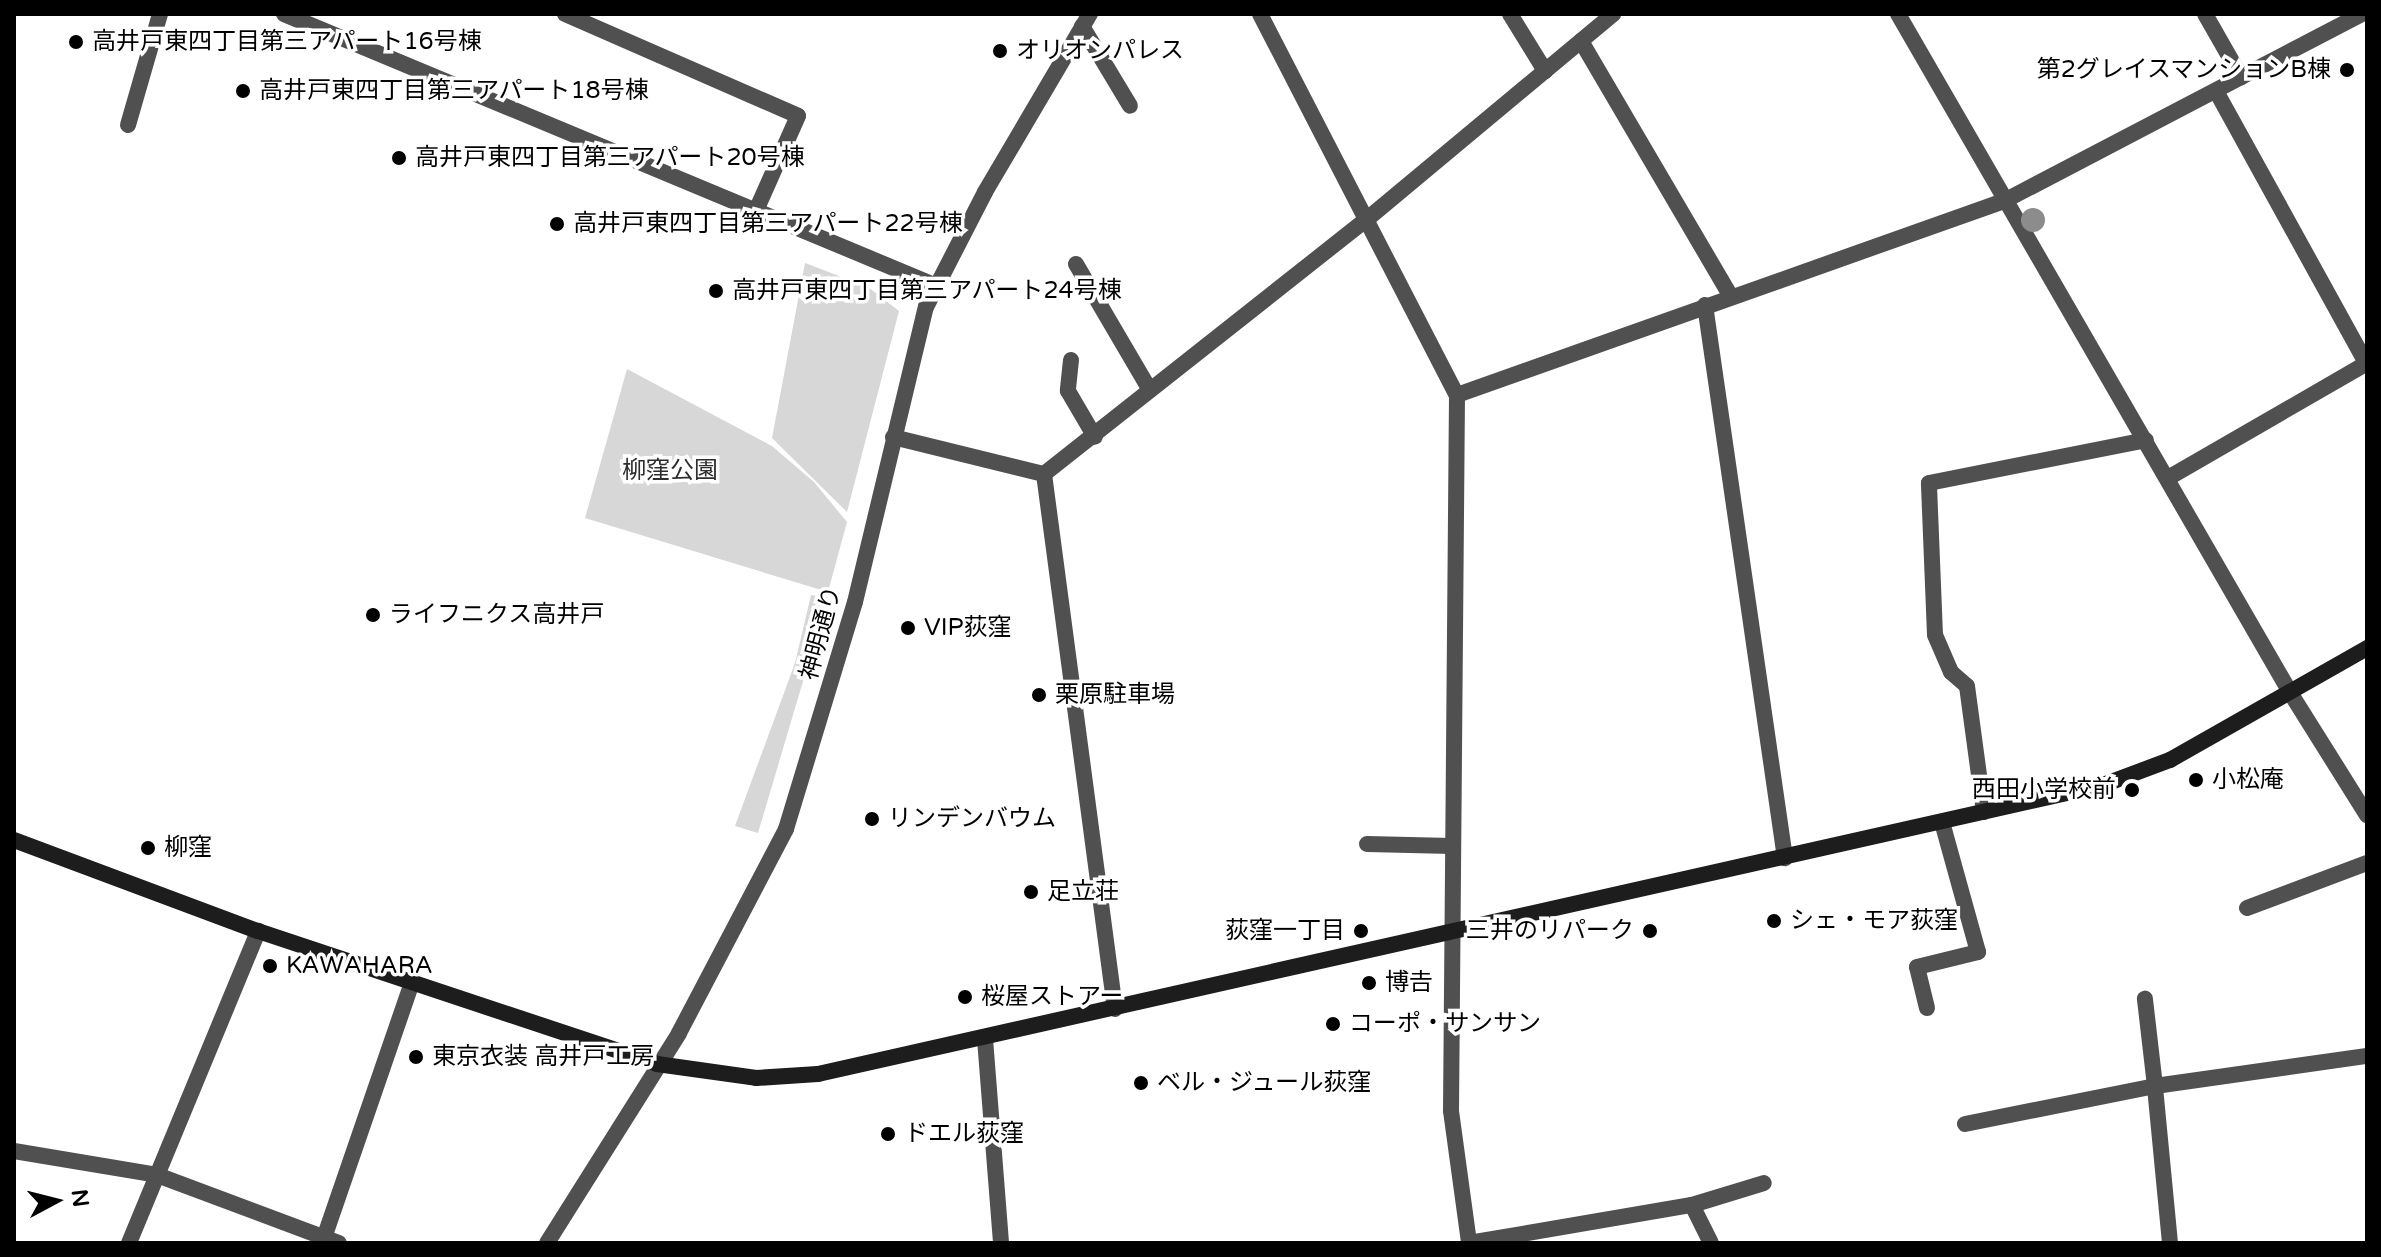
<!DOCTYPE html>
<meta charset="utf-8">
<style>
body{margin:0}
#map{position:relative;width:2381px;height:1257px;overflow:hidden;background:#fff;font-family:"Varela Round","Noto Sans JP",sans-serif}
div>[style]{position:absolute}
.green>*{inset:0;background:#d7d7d7}
.lane>*{height:16px;margin:-8px;padding:0 8px;transform-origin:8px;border-radius:8px;background:#505050}
.street>*{height:16px;margin:-8px;padding:0 8px;transform-origin:8px;border-radius:8px;background:#505050}
.secondary>*{height:16px;margin:-8px;padding:0 8px;transform-origin:8px;border-radius:8px;background:#1d1d1d}
.trees>*{width:24px;height:24px;margin:-12px;border-radius:50%;background:#8c8c8c}
.dots>*{width:22px;height:22px;translate:-50% -50%;box-sizing:border-box;border:4px solid #fff;border-radius:50%}
span{translate:-50% -50%;white-space:nowrap;text-align:center;line-height:1.15;-webkit-text-stroke:7px #fff;paint-order:stroke}
.poi-label{font-size:24px;color:#000}
.left{translate:0 -50%;text-align:left}
.right{translate:-100% -50%;text-align:right}
.park-label{font-size:24px;color:#2e2e2e}
.street-label{font-size:24px;color:#000}
.frame{position:absolute;inset:0;border:16px solid #000;pointer-events:none}
.north{position:absolute;left:16px;top:1161px;width:80px;height:80px;-webkit-text-stroke:6px #fff;paint-order:stroke;rotate:83deg;font-size:22px;font-weight:700;line-height:32px;text-align:center;color:#000}
.north::after{content:'';display:block;margin:auto;width:28px;height:36px;background:#000;clip-path:polygon(50% 0,100% 100%,50% 72%,0 100%)}
</style>
<div id="map">
<div class="green">
<i style="clip-path:polygon(805px 263px,868px 287px,899px 311px,847px 512px,772px 438px)"></i>
<i style="clip-path:polygon(627px 369px,772px 446px,814px 482px,847px 522px,828px 592px,585px 518px)"></i>
<i style="clip-path:polygon(811px 595px,828px 597px,758px 833px,735px 826px,795px 663px)"></i>
</div>
<div class="lane">
<i style="left:1510px;top:14px;width:67px;rotate:58.4deg"></i>
<i style="left:2205px;top:14px;width:73px;rotate:60.3deg"></i>
<i style="left:1082px;top:26px;width:93px;rotate:59deg"></i>
<i style="left:1581px;top:41px;width:294px;rotate:59.6deg"></i>
<i style="left:2216px;top:91px;width:311px;rotate:61.1deg"></i>
<i style="left:128px;top:125px;width:116px;rotate:-73.9deg"></i>
<i style="left:1076px;top:264px;width:146px;rotate:59.6deg"></i>
<i style="left:1071px;top:360px;width:31px;rotate:96deg"></i>
<i style="left:1068px;top:391px;width:53px;rotate:59.6deg"></i>
<i style="left:1984px;top:812px;width:127px;rotate:-97.7deg"></i>
<i style="left:1967px;top:686px;width:21px;rotate:-139deg"></i>
<i style="left:1951px;top:672px;width:40px;rotate:-113.4deg"></i>
<i style="left:1935px;top:635px;width:152px;rotate:-92.3deg"></i>
<i style="left:1929px;top:483px;width:221px;rotate:-11.2deg"></i>
<i style="left:1367px;top:844px;width:85px;rotate:1.3deg"></i>
<i style="left:2247px;top:908px;width:128px;rotate:-20.6deg"></i>
<i style="left:1927px;top:1008px;width:42px;rotate:-103.7deg"></i>
<i style="left:1917px;top:967px;width:63px;rotate:-13.8deg"></i>
<i style="left:1978px;top:952px;width:135px;rotate:-105.5deg"></i>
<i style="left:1965px;top:1124px;width:194px;rotate:-11.3deg"></i>
<i style="left:2155px;top:1086px;width:88px;rotate:-96.6deg"></i>
<i style="left:14px;top:1151px;width:145px;rotate:9.5deg"></i>
<i style="left:157px;top:1175px;width:194px;rotate:20.5deg"></i>
<i style="left:324px;top:1238px;width:271px;rotate:-71deg"></i>
</div>
<div class="street">
<i style="left:284px;top:14px;width:704px;rotate:22.63deg"></i>
<i style="left:565px;top:14px;width:254px;rotate:23.6deg"></i>
<i style="left:798px;top:116px;width:104px;rotate:113.9deg"></i>
<i style="left:1260px;top:14px;width:429px;rotate:62.7deg"></i>
<i style="left:1457px;top:395px;width:716px;rotate:90.48deg"></i>
<i style="left:1451px;top:1111px;width:133px;rotate:82.2deg"></i>
<i style="left:1469px;top:1243px;width:226px;rotate:-9.7deg"></i>
<i style="left:1692px;top:1205px;width:75px;rotate:-17deg"></i>
<i style="left:1898px;top:14px;width:785px;rotate:59.97deg"></i>
<i style="left:2291px;top:694px;width:143px;rotate:57.9deg"></i>
<i style="left:1705px;top:305px;width:559px;rotate:81.77deg"></i>
<i style="left:1457px;top:395px;width:580px;rotate:-19.53deg"></i>
<i style="left:2004px;top:201px;width:403px;rotate:-27.6deg"></i>
<i style="left:893px;top:437px;width:155px;rotate:13.8deg"></i>
<i style="left:2168px;top:478px;width:230px;rotate:-30deg"></i>
<i style="left:1115px;top:1009px;width:540px;rotate:-97.56deg"></i>
<i style="left:1044px;top:474px;width:410px;rotate:-38.3deg"></i>
<i style="left:1366px;top:220px;width:322px;rotate:-39.8deg"></i>
<i style="left:985px;top:1039px;width:205px;rotate:85.5deg"></i>
<i style="left:1692px;top:1205px;width:42px;rotate:63.4deg"></i>
<i style="left:129px;top:1243px;width:338px;rotate:-67.5deg"></i>
<i style="left:547px;top:1243px;width:248px;rotate:-57.8deg"></i>
<i style="left:679px;top:1033px;width:230px;rotate:-62.3deg"></i>
<i style="left:786px;top:829px;width:237px;rotate:-73.1deg"></i>
<i style="left:855px;top:602px;width:303px;rotate:-76.5deg"></i>
<i style="left:926px;top:307px;width:129px;rotate:-62.8deg"></i>
<i style="left:985px;top:192px;width:207px;rotate:-59.5deg"></i>
<i style="left:2170px;top:1243px;width:158px;rotate:-95.5deg"></i>
<i style="left:2155px;top:1086px;width:214px;rotate:-8.1deg"></i>
</div>
<div class="secondary">
<i style="left:14px;top:840px;width:260px;rotate:20.5deg"></i>
<i style="left:258px;top:931px;width:421px;rotate:18.4deg"></i>
<i style="left:657px;top:1064px;width:100px;rotate:8deg"></i>
<i style="left:756px;top:1078px;width:62px;rotate:-3.7deg"></i>
<i style="left:818px;top:1074px;width:1317px;rotate:-12.68deg"></i>
<i style="left:2103px;top:785px;width:72px;rotate:-20.5deg"></i>
<i style="left:2170px;top:760px;width:227px;rotate:-29.6deg"></i>
</div>
<div class="trees">
<i style="left:2033px;top:220px"></i>
</div>
<div class="dots">
<i style="left:76px;top:42px;background:#000"></i>
<i style="left:1000px;top:51px;background:#000"></i>
<i style="left:2347px;top:70px;background:#000"></i>
<i style="left:243px;top:91px;background:#000"></i>
<i style="left:399px;top:158px;background:#000"></i>
<i style="left:557px;top:224px;background:#000"></i>
<i style="left:716px;top:291px;background:#000"></i>
<i style="left:373px;top:615px;background:#000"></i>
<i style="left:908px;top:628px;background:#000"></i>
<i style="left:1039px;top:695px;background:#000"></i>
<i style="left:2196px;top:780px;background:#000"></i>
<i style="left:2132px;top:790px;background:#000"></i>
<i style="left:872px;top:819px;background:#000"></i>
<i style="left:148px;top:848px;background:#000"></i>
<i style="left:1031px;top:892px;background:#000"></i>
<i style="left:1774px;top:921px;background:#000"></i>
<i style="left:1361px;top:931px;background:#000"></i>
<i style="left:1650px;top:931px;background:#000"></i>
<i style="left:270px;top:966px;background:#000"></i>
<i style="left:1369px;top:983px;background:#000"></i>
<i style="left:965px;top:997px;background:#000"></i>
<i style="left:1333px;top:1024px;background:#000"></i>
<i style="left:416px;top:1057px;background:#000"></i>
<i style="left:1141px;top:1083px;background:#000"></i>
<i style="left:888px;top:1134px;background:#000"></i>
</div>
<div class="poi-label">
<span class="left" style="left:92px;top:42px">高井戸東四丁目第三アパート16号棟</span>
<span class="left" style="left:1016px;top:51px">オリオンパレス</span>
<span class="right" style="left:2331px;top:70px">第2グレイスマンションB棟</span>
<span class="left" style="left:259px;top:91px">高井戸東四丁目第三アパート18号棟</span>
<span class="left" style="left:415px;top:158px">高井戸東四丁目第三アパート20号棟</span>
<span class="left" style="left:573px;top:224px">高井戸東四丁目第三アパート22号棟</span>
<span class="left" style="left:732px;top:291px">高井戸東四丁目第三アパート24号棟</span>
<span class="left" style="left:389px;top:615px">ライフニクス高井戸</span>
<span class="left" style="left:924px;top:628px">VIP荻窪</span>
<span class="left" style="left:1055px;top:695px">栗原駐車場</span>
<span class="left" style="left:2212px;top:780px">小松庵</span>
<span class="right" style="left:2116px;top:790px">西田小学校前</span>
<span class="left" style="left:888px;top:819px">リンデンバウム</span>
<span class="left" style="left:164px;top:848px">柳窪</span>
<span class="left" style="left:1047px;top:892px">足立荘</span>
<span class="left" style="left:1790px;top:921px">シェ・モア荻窪</span>
<span class="right" style="left:1345px;top:931px">荻窪一丁目</span>
<span class="right" style="left:1634px;top:931px">三井のリパーク</span>
<span class="left" style="left:286px;top:966px">KAWAHARA</span>
<span class="left" style="left:1385px;top:983px">博𠮷</span>
<span class="left" style="left:981px;top:997px">桜屋ストアー</span>
<span class="left" style="left:1349px;top:1024px">コーポ・サンサン</span>
<span class="left" style="left:432px;top:1057px">東京衣装 高井戸工房</span>
<span class="left" style="left:1157px;top:1083px">ベル・ジュール荻窪</span>
<span class="left" style="left:904px;top:1134px">ドエル荻窪</span>
</div>
<div class="park-label">
<span style="left:670px;top:471px">柳窪公園</span>
</div>
<div class="street-label">
<span style="left:821px;top:633px;rotate:-75deg">神明通り</span>
</div>
<div class="frame"></div>
<div class="north">N</div>
</div>
